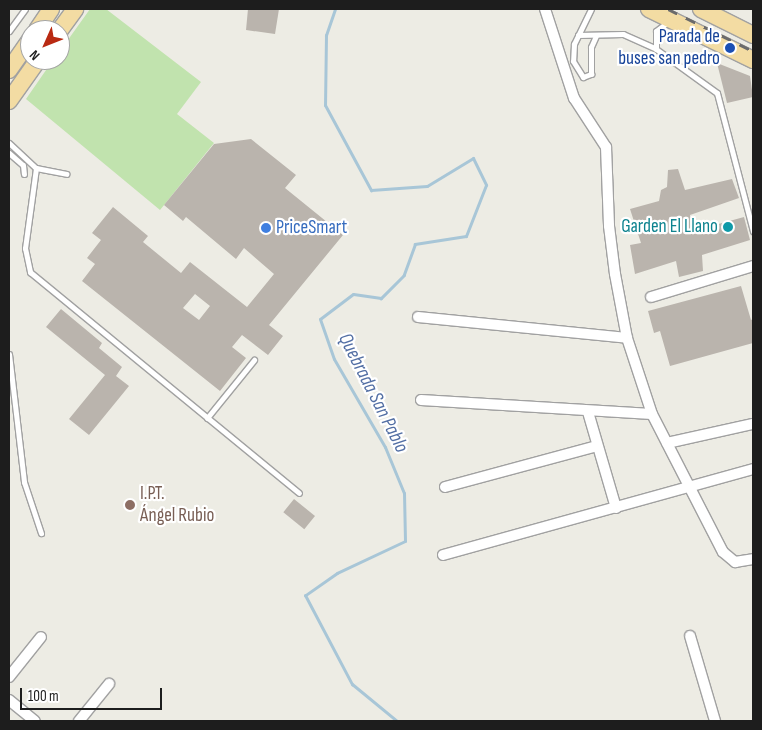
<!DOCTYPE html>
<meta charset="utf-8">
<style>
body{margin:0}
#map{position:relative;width:762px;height:730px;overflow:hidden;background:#edece4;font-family:"Sofia Sans Condensed",sans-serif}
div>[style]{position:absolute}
.grass>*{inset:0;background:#c1e3ae}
.stream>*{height:3px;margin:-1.5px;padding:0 1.5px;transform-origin:1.5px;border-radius:1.5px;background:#a8c6d7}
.building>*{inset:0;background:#bab4ad;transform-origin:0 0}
.roads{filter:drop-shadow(1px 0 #a1a1a1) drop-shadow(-1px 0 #a1a1a1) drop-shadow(0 1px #a1a1a1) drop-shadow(0 -1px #a1a1a1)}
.service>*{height:5px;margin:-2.5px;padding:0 2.5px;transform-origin:2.5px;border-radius:2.5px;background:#fff}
.minor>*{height:10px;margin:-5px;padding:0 5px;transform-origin:5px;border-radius:5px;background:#fff}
.primary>*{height:16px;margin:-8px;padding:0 8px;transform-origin:8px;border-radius:8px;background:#f3dca3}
.rail>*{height:3px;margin-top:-1.5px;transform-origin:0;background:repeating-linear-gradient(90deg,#6b6b6b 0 10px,transparent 0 20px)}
.dots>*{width:14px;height:14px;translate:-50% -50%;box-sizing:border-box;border:2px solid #fff;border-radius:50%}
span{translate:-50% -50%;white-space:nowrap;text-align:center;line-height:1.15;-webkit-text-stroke:4.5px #fff;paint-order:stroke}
.transit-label{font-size:19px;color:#164399}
.right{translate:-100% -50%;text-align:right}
.culture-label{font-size:19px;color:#0d838f}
.shop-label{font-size:19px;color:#366cbe}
.left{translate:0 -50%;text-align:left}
.education-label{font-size:19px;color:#785e54}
.water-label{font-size:20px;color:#536fa4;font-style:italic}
.frame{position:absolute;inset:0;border:10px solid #1d1d1d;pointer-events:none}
.north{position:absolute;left:20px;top:20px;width:50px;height:50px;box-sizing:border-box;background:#fff;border:1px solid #a5a5a5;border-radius:50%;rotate:226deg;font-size:14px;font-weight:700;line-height:20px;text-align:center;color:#1d1d1d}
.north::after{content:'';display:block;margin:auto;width:18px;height:22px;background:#b92a12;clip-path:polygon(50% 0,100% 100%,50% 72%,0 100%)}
.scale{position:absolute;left:20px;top:688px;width:142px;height:22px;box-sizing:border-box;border:2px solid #1d1d1d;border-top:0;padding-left:6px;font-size:15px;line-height:18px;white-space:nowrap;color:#1d1d1d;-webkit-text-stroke:4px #fff;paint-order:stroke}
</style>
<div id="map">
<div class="grass">
<i style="clip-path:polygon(90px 9px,106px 9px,201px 82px,177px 114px,214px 143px,160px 210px,26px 99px,53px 60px,60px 60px,60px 51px)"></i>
</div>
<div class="stream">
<i style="left:335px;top:9px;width:28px;rotate:109deg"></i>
<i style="left:326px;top:35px;width:70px;rotate:90.8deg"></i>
<i style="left:325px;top:105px;width:97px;rotate:61.6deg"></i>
<i style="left:371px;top:190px;width:56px;rotate:-4.1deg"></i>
<i style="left:427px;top:186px;width:54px;rotate:-31.3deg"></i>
<i style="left:473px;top:158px;width:30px;rotate:64deg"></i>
<i style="left:486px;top:185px;width:55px;rotate:111.4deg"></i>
<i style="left:466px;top:236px;width:52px;rotate:171.1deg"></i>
<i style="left:415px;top:244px;width:33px;rotate:110deg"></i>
<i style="left:404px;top:275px;width:33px;rotate:135deg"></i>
<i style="left:381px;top:298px;width:28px;rotate:-172deg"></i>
<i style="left:353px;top:294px;width:41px;rotate:142.9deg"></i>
<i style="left:320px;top:319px;width:42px;rotate:70.7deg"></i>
<i style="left:334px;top:359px;width:102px;rotate:59.9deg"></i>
<i style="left:385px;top:447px;width:50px;rotate:67.6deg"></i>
<i style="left:404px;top:493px;width:48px;rotate:88.8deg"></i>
<i style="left:405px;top:541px;width:75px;rotate:154.8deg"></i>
<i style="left:337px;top:573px;width:39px;rotate:145deg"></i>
<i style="left:305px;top:595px;width:101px;rotate:62.2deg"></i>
<i style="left:352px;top:684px;width:58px;rotate:39.4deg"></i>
</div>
<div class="building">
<i style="clip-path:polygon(248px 9px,279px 9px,275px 34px,246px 30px)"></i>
<i style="clip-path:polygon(717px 63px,750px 76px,753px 97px,727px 103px)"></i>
<i style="clip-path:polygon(evenodd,251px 139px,296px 175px,285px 188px,343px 235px,269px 325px,283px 336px,268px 355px,242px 335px,232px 347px,246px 358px,220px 391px,82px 281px,95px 264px,87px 258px,101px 240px,92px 233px,113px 207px,148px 236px,143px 242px,181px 273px,190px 262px,247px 307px,274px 274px,244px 248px,236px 259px,186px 217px,183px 221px,164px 205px,214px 144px,251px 139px,195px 294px,210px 306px,199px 320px,183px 308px,195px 294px)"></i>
<i style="clip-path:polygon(678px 169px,685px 190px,732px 179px,739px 198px,690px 215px,693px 231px,744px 217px,750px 240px,702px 255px,703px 271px,679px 277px,676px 261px,635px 274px,630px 245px,641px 243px,630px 209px,659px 201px,661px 190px,667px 187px,668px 170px)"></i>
<i style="clip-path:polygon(741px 286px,751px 320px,753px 319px,753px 343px,670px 366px,660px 331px,654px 333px,648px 311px)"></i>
<i style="clip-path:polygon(61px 309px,102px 343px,99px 348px,122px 367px,116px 376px,129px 386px,89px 435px,69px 419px,105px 375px,46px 327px)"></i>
<i style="left:294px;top:499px;width:27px;height:17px;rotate:39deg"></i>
</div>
<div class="roads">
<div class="service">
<i style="left:591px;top:9px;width:39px;rotate:116deg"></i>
<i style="left:574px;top:44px;width:17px;rotate:93deg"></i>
<i style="left:573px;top:61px;width:19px;rotate:58deg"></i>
<i style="left:583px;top:77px;width:9px;rotate:-21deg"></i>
<i style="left:591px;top:74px;width:27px;rotate:-90deg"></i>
<i style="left:591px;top:47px;width:12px;rotate:-66deg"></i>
<i style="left:9px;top:31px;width:27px;rotate:-54deg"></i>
<i style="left:578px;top:35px;width:45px;rotate:-1.3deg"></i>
<i style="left:623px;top:34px;width:36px;rotate:24deg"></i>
<i style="left:656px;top:49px;width:75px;rotate:35.8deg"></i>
<i style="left:717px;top:93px;width:143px;rotate:75.4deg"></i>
<i style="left:656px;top:49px;width:18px;rotate:-90deg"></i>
<i style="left:656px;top:31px;width:15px;rotate:-37deg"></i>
<i style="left:9px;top:143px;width:37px;rotate:43deg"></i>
<i style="left:36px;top:168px;width:81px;rotate:97.8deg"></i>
<i style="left:25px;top:248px;width:25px;rotate:78deg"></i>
<i style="left:30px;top:272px;width:348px;rotate:39.4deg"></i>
<i style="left:9px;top:153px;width:18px;rotate:41deg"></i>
<i style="left:23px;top:165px;width:9px;rotate:84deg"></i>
<i style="left:36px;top:168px;width:31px;rotate:11deg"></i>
<i style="left:9px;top:354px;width:129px;rotate:83.3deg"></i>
<i style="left:24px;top:482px;width:54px;rotate:71.6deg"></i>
<i style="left:207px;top:418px;width:75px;rotate:-51deg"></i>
</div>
<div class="minor">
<i style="left:545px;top:9px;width:94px;rotate:72deg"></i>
<i style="left:574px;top:98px;width:59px;rotate:56.9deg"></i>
<i style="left:606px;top:147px;width:79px;rotate:87.8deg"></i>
<i style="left:609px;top:226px;width:48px;rotate:82.9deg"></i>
<i style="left:615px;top:274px;width:65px;rotate:79.4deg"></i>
<i style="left:627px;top:338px;width:80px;rotate:71.8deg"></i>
<i style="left:652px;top:414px;width:155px;rotate:62.8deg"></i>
<i style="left:723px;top:552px;width:16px;rotate:40deg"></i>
<i style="left:735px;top:562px;width:18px;rotate:-9deg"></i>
<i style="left:651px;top:297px;width:107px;rotate:-16.9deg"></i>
<i style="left:418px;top:317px;width:210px;rotate:5.7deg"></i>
<i style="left:421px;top:400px;width:231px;rotate:3.5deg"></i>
<i style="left:588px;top:412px;width:100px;rotate:73.7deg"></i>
<i style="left:667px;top:443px;width:88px;rotate:-12.5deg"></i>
<i style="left:445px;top:487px;width:157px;rotate:-15.1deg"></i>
<i style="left:443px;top:555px;width:322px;rotate:-15.5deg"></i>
<i style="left:690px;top:636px;width:89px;rotate:73.6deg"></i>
<i style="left:9px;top:677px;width:51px;rotate:-51.3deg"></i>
<i style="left:9px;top:700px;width:33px;rotate:39deg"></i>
<i style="left:79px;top:721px;width:48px;rotate:-51deg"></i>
</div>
<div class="primary">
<i style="left:649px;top:9px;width:116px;rotate:26.1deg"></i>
<i style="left:701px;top:9px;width:58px;rotate:26.6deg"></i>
<i style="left:37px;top:30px;width:25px;rotate:-56deg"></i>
<i style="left:60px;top:30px;width:26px;rotate:-54deg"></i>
<i style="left:9px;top:70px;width:37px;rotate:-55deg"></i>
<i style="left:9px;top:101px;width:50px;rotate:-54.7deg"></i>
</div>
</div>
<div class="rail">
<i style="left:668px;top:9px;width:95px;rotate:26.3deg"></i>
</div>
<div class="dots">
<i style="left:730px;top:48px;background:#1a4fb4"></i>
<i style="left:728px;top:227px;background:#0f9aa8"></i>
<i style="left:266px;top:228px;background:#3f7fe0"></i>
<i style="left:130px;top:505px;background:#8d6e63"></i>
</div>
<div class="transit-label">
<span class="right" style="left:720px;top:48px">Parada de<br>buses san pedro</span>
</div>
<div class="culture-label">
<span class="right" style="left:718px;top:227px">Garden El Llano</span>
</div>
<div class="shop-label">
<span class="left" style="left:276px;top:228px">PriceSmart</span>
</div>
<div class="education-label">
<span class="left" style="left:140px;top:505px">I.P.T.<br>Ángel Rubio</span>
</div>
<div class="water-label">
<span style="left:373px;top:393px;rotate:63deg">Quebrada San Pablo</span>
</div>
<div class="frame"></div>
<div class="north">N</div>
<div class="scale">100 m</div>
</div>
